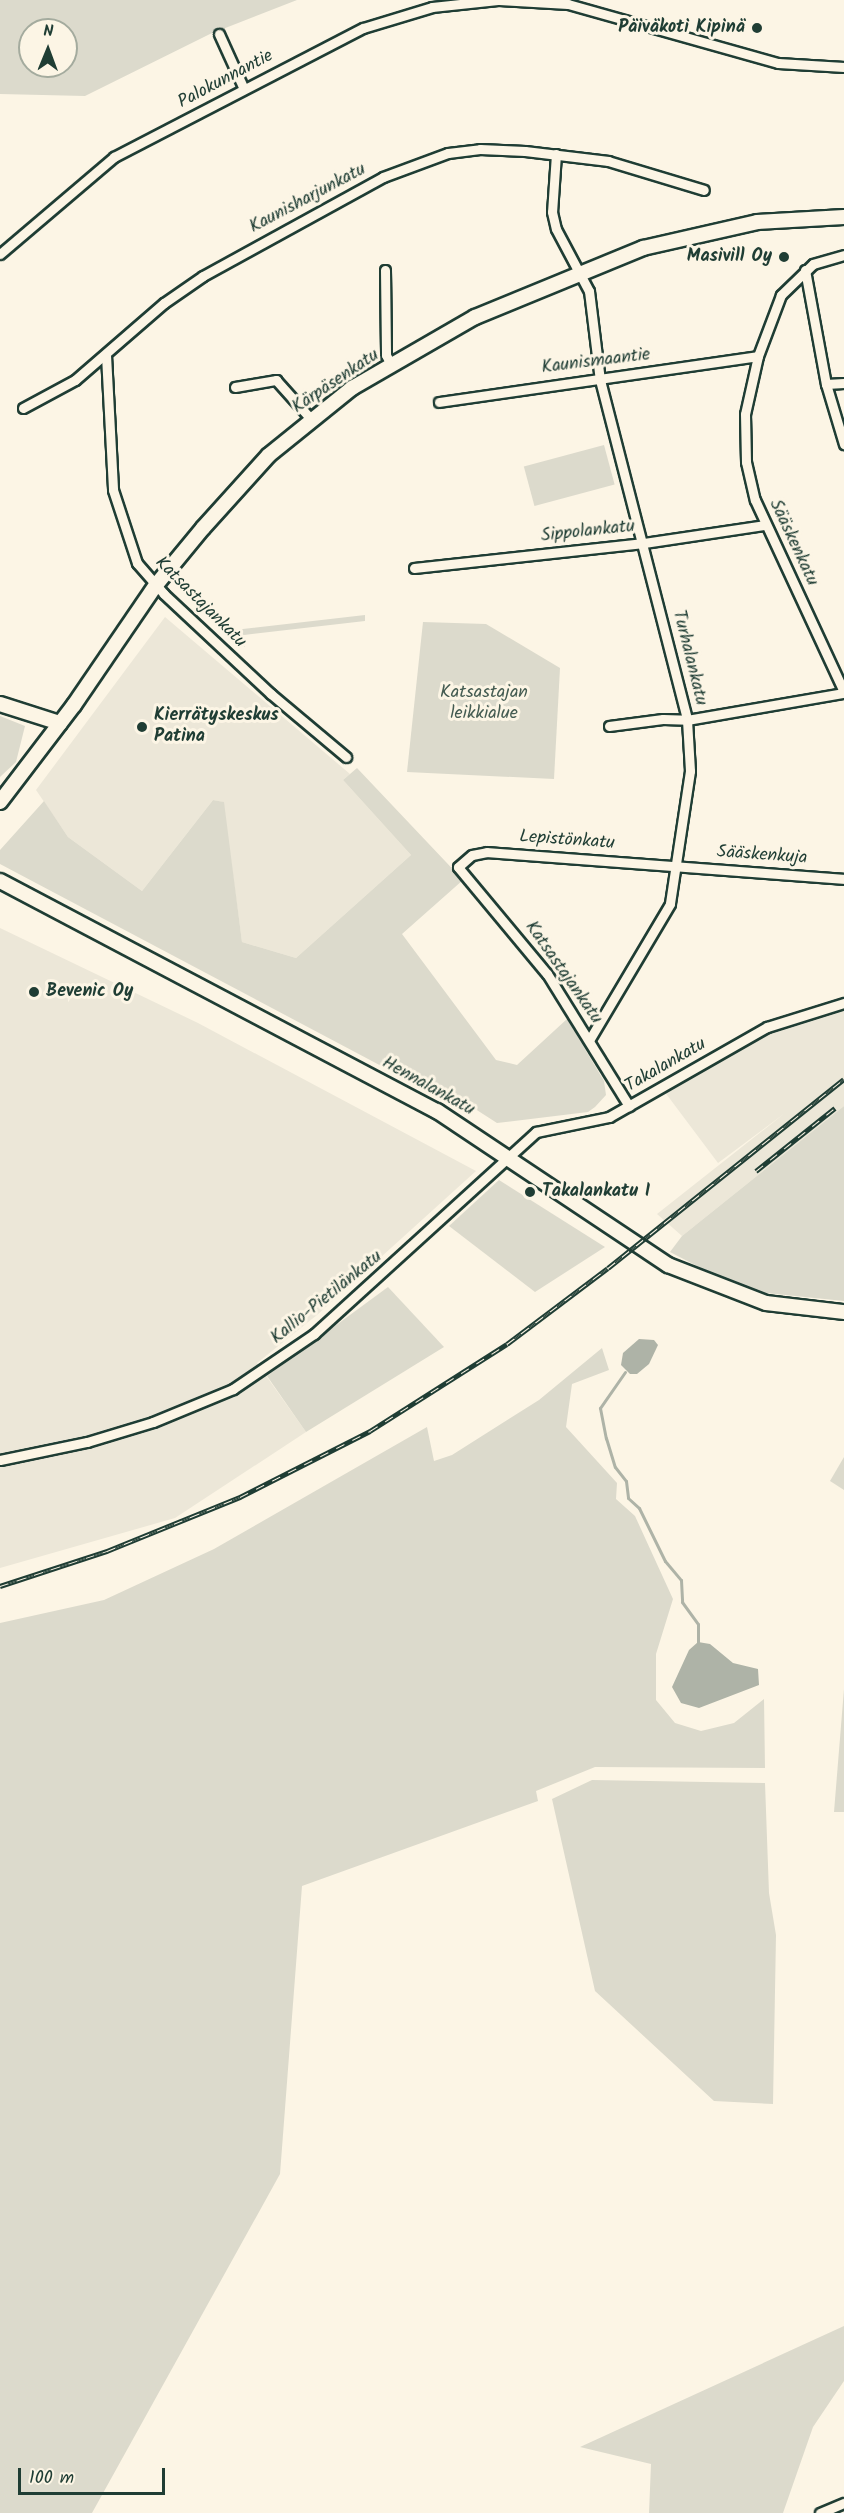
<!DOCTYPE html>
<meta charset="utf-8">
<style>
body{margin:0}
#map{position:relative;width:844px;height:2513px;overflow:hidden;background:#fcf5e5;font-family:Kalam,sans-serif}
div>[style]{position:absolute}
.built>*{inset:0;background:#ece7d8}
.green>*{inset:0;background:#dcdacc;transform-origin:0 0}
.water>*{inset:0;background:#aeb3a7}
.stream>*{height:3px;margin:-1.5px;padding:0 1.5px;transform-origin:1.5px;border-radius:1.5px;background:#aeb3a7}
.roads{filter:drop-shadow(2px 0 #1f3d34) drop-shadow(-2px 0 #1f3d34) drop-shadow(0 2px #1f3d34) drop-shadow(0 -2px #1f3d34)}
.street>*{height:9px;margin:-4.5px;padding:0 4.5px;transform-origin:4.5px;border-radius:4.5px;background:#fcf5e5}
.secondary>*{height:14px;margin:-7px;padding:0 7px;transform-origin:7px;border-radius:7px;background:#fcf5e5}
.rail>*{height:5px;margin-top:-2.5px;transform-origin:0;background:repeating-linear-gradient(90deg,#fcf5e5 0 9px,#1f3d34 0 18px);box-sizing:border-box;border-block:2px solid #1f3d34}
.dots>*{width:16px;height:16px;translate:-50% -50%;box-sizing:border-box;border:3px solid #fcf5e5;border-radius:50%}
span{translate:-50% -50%;white-space:nowrap;text-align:center;line-height:1.15;-webkit-text-stroke:6px #fcf5e5;paint-order:stroke}
.poi-label{font-size:18px;color:#1f3d34;font-weight:700}
.right{translate:-100% -50%;text-align:right}
.left{translate:0 -50%;text-align:left}
.street-label{font-size:18px;color:#1f3d34}
.park-label{font-size:18px;color:#455c52}
.north{position:absolute;left:18px;top:18px;width:60px;height:60px;box-sizing:border-box;background:#fcf5e5;border:2px solid #a4ab9e;border-radius:50%;rotate:1deg;font-size:16px;font-weight:700;line-height:24px;text-align:center;color:#1f3d34}
.north::after{content:'';display:block;margin:auto;width:21px;height:27px;background:#1f3d34;clip-path:polygon(50% 0,100% 100%,50% 72%,0 100%)}
.scale{position:absolute;left:18px;top:2468px;width:147px;height:27px;box-sizing:border-box;border:3px solid #1f3d34;border-top:0;padding-left:8px;font-size:18px;line-height:21px;white-space:nowrap;color:#1f3d34;-webkit-text-stroke:4px #fcf5e5;paint-order:stroke}
</style>
<div id="map">
<div class="built">
<i style="clip-path:polygon(165px 617px,350px 774px,343px 780px,411px 855px,296px 958px,242px 942px,223px 802px,213px 800px,142px 891px,68px 837px,36px 790px)"></i>
<i style="clip-path:polygon(0 928px,198px 1023px,476px 1171px,317px 1315px,257px 1363px,306px 1432px,175px 1518px,0 1568px)"></i>
<i style="clip-path:polygon(844px 1009px,844px 1106px,682px 1236px,657px 1214px,785px 1113px,718px 1163px,664px 1091px,767px 1033px)"></i>
</div>
<div class="green">
<i style="clip-path:polygon(evenodd,0 0,297px 0,210px 34px,85px 96px,0 94px,0 0,30px 30px,66px 30px,66px 66px,30px 66px,30px 30px)"></i>
<i style="left:604px;top:445px;width:41px;height:83px;rotate:75deg"></i>
<i style="clip-path:polygon(365px 615px,365px 621px,244px 635px,245px 647px,220px 628px,227px 625px,234px 630px)"></i>
<i style="clip-path:polygon(423px 622px,486px 624px,560px 668px,554px 779px,407px 772px)"></i>
<i style="clip-path:polygon(0 716px,25px 726px,16px 762px,0 777px)"></i>
<i style="clip-path:polygon(357px 768px,463px 880px,402px 934px,496px 1060px,517px 1065px,567px 1019px,604px 1081px,606px 1095px,595px 1107px,588px 1112px,497px 1123px,441px 1087px,421px 1087px,0 864px,0 850px,44px 801px,68px 837px,142px 891px,213px 800px,224px 802px,242px 942px,296px 958px,411px 855px,343px 780px)"></i>
<i style="clip-path:polygon(844px 1106px,844px 1301px,766px 1293px,724px 1280px,670px 1252px,682px 1236px)"></i>
<i style="clip-path:polygon(499px 1180px,605px 1247px,535px 1292px,449px 1226px)"></i>
<i style="clip-path:polygon(388px 1287px,444px 1347px,306px 1432px,267px 1376px)"></i>
<i style="clip-path:polygon(602px 1348px,609px 1370px,572px 1384px,566px 1427px,617px 1483px,616px 1499px,635px 1516px,673px 1599px,656px 1654px,656px 1700px,675px 1723px,701px 1731px,734px 1723px,764px 1699px,765px 1768px,595px 1767px,536px 1791px,538px 1801px,302px 1886px,280px 2174px,92px 2513px,0 2513px,0 1623px,104px 1600px,214px 1549px,427px 1427px,434px 1461px,452px 1455px,539px 1400px)"></i>
<i style="clip-path:polygon(844px 1457px,844px 1490px,830px 1481px)"></i>
<i style="clip-path:polygon(844px 1689px,844px 1812px,834px 1812px)"></i>
<i style="clip-path:polygon(592px 1780px,765px 1783px,769px 1893px,776px 1935px,773px 2104px,714px 2101px,595px 1991px,552px 1799px)"></i>
<i style="clip-path:polygon(844px 2326px,844px 2381px,813px 2427px,783px 2513px,649px 2513px,651px 2464px,580px 2447px)"></i>
</div>
<div class="water">
<i style="clip-path:polygon(639px 1339px,654px 1340px,658px 1345px,649px 1364px,637px 1374px,630px 1374px,621px 1365px,623px 1353px)"></i>
<i style="clip-path:polygon(698px 1642px,710px 1644px,733px 1663px,758px 1669px,759px 1685px,699px 1708px,681px 1703px,672px 1687px,689px 1650px)"></i>
</div>
<div class="stream">
<i style="left:625px;top:1372px;width:44px;rotate:124.8deg"></i>
<i style="left:600px;top:1408px;width:31px;rotate:79deg"></i>
<i style="left:606px;top:1438px;width:30px;rotate:73deg"></i>
<i style="left:615px;top:1467px;width:18px;rotate:52deg"></i>
<i style="left:626px;top:1481px;width:17px;rotate:83deg"></i>
<i style="left:628px;top:1498px;width:15px;rotate:42deg"></i>
<i style="left:639px;top:1508px;width:59px;rotate:63.9deg"></i>
<i style="left:665px;top:1561px;width:25px;rotate:50deg"></i>
<i style="left:681px;top:1580px;width:22px;rotate:87deg"></i>
<i style="left:682px;top:1602px;width:27px;rotate:54deg"></i>
<i style="left:698px;top:1624px;width:18px;rotate:90deg"></i>
</div>
<div class="roads">
<div class="street">
<i style="left:499px;top:0;width:69px;rotate:3.3deg"></i>
<i style="left:568px;top:4px;width:218px;rotate:15.7deg"></i>
<i style="left:778px;top:63px;width:66px;rotate:3.5deg"></i>
<i style="left:219px;top:34px;width:60px;rotate:65.6deg"></i>
<i style="left:556px;top:154px;width:58px;rotate:93.9deg"></i>
<i style="left:552px;top:212px;width:17px;rotate:77deg"></i>
<i style="left:556px;top:229px;width:70px;rotate:62deg"></i>
<i style="left:589px;top:291px;width:90px;rotate:83deg"></i>
<i style="left:600px;top:380px;width:351px;rotate:75.6deg"></i>
<i style="left:687px;top:720px;width:51px;rotate:86.6deg"></i>
<i style="left:690px;top:771px;width:134px;rotate:98.6deg"></i>
<i style="left:670px;top:904px;width:157px;rotate:120.7deg"></i>
<i style="left:0;top:254px;width:150px;rotate:-40.4deg"></i>
<i style="left:114px;top:157px;width:280px;rotate:-27.4deg"></i>
<i style="left:363px;top:28px;width:72px;rotate:-16.9deg"></i>
<i style="left:432px;top:7px;width:66px;rotate:-6.1deg"></i>
<i style="left:844px;top:255px;width:32px;rotate:164deg"></i>
<i style="left:813px;top:264px;width:45px;rotate:135.9deg"></i>
<i style="left:781px;top:295px;width:65px;rotate:110.7deg"></i>
<i style="left:758px;top:356px;width:59px;rotate:102.6deg"></i>
<i style="left:745px;top:414px;width:48px;rotate:88.8deg"></i>
<i style="left:746px;top:462px;width:39px;rotate:77deg"></i>
<i style="left:755px;top:500px;width:212px;rotate:65.1deg"></i>
<i style="left:385px;top:270px;width:85px;rotate:89.3deg"></i>
<i style="left:386px;top:355px;width:11px;rotate:63deg"></i>
<i style="left:805px;top:270px;width:116px;rotate:79.6deg"></i>
<i style="left:826px;top:384px;width:63px;rotate:73.3deg"></i>
<i style="left:106px;top:355px;width:135px;rotate:87deg"></i>
<i style="left:113px;top:490px;width:77px;rotate:71.8deg"></i>
<i style="left:137px;top:563px;width:41px;rotate:48.9deg"></i>
<i style="left:164px;top:594px;width:146px;rotate:43.1deg"></i>
<i style="left:271px;top:694px;width:98px;rotate:40deg"></i>
<i style="left:826px;top:384px;width:18px;rotate:-3deg"></i>
<i style="left:235px;top:387px;width:42px;rotate:-9.7deg"></i>
<i style="left:276px;top:380px;width:52px;rotate:48.1deg"></i>
<i style="left:439px;top:402px;width:322px;rotate:-8.2deg"></i>
<i style="left:23px;top:408px;width:59px;rotate:-28.3deg"></i>
<i style="left:75px;top:380px;width:118px;rotate:-40.9deg"></i>
<i style="left:164px;top:303px;width:47px;rotate:-34.7deg"></i>
<i style="left:203px;top:276px;width:205px;rotate:-28.8deg"></i>
<i style="left:383px;top:177px;width:69px;rotate:-20.3deg"></i>
<i style="left:448px;top:153px;width:32px;rotate:-7deg"></i>
<i style="left:480px;top:149px;width:45px;rotate:2.5deg"></i>
<i style="left:525px;top:151px;width:84px;rotate:6.9deg"></i>
<i style="left:608px;top:161px;width:100px;rotate:16.8deg"></i>
<i style="left:414px;top:568px;width:231px;rotate:-6.2deg"></i>
<i style="left:644px;top:543px;width:121px;rotate:-8.5deg"></i>
<i style="left:609px;top:726px;width:54px;rotate:-7.4deg"></i>
<i style="left:663px;top:719px;width:24px;rotate:2deg"></i>
<i style="left:687px;top:720px;width:159px;rotate:-9.8deg"></i>
<i style="left:629px;top:1106px;width:155px;rotate:-121.8deg"></i>
<i style="left:547px;top:974px;width:139px;rotate:-129.8deg"></i>
<i style="left:458px;top:867px;width:18px;rotate:-41deg"></i>
<i style="left:472px;top:855px;width:15px;rotate:-11deg"></i>
<i style="left:487px;top:852px;width:358px;rotate:4.3deg"></i>
<i style="left:0;top:1460px;width:89px;rotate:-11.7deg"></i>
<i style="left:87px;top:1442px;width:69px;rotate:-16.9deg"></i>
<i style="left:153px;top:1422px;width:87px;rotate:-22.4deg"></i>
<i style="left:233px;top:1389px;width:98px;rotate:-34.2deg"></i>
<i style="left:314px;top:1334px;width:300px;rotate:-42.3deg"></i>
<i style="left:536px;top:1132px;width:75px;rotate:-11.6deg"></i>
<i style="left:609px;top:1117px;width:182px;rotate:-29.7deg"></i>
<i style="left:767px;top:1027px;width:81px;rotate:-17.3deg"></i>
<i style="left:820px;top:2513px;width:26px;rotate:-23deg"></i>
</div>
<div class="secondary">
<i style="left:0;top:704px;width:63px;rotate:17.6deg"></i>
<i style="left:0;top:802px;width:122px;rotate:-52.7deg"></i>
<i style="left:74px;top:705px;width:145px;rotate:-55.7deg"></i>
<i style="left:156px;top:585px;width:74px;rotate:-50.5deg"></i>
<i style="left:203px;top:528px;width:98px;rotate:-47.9deg"></i>
<i style="left:269px;top:455px;width:107px;rotate:-38.9deg"></i>
<i style="left:352px;top:388px;width:142px;rotate:-30deg"></i>
<i style="left:475px;top:317px;width:182px;rotate:-22.3deg"></i>
<i style="left:643px;top:248px;width:117px;rotate:-12.8deg"></i>
<i style="left:757px;top:222px;width:87px;rotate:-3.3deg"></i>
<i style="left:0;top:881px;width:494px;rotate:27.8deg"></i>
<i style="left:437px;top:1111px;width:278px;rotate:33.7deg"></i>
<i style="left:668px;top:1265px;width:105px;rotate:21.2deg"></i>
<i style="left:766px;top:1303px;width:79px;rotate:6.6deg"></i>
</div>
</div>
<div class="rail">
<i style="left:756px;top:1171px;width:101px;rotate:-38.6deg"></i>
<i style="left:0;top:1586px;width:113px;rotate:-18.1deg"></i>
<i style="left:107px;top:1551px;width:144px;rotate:-22.1deg"></i>
<i style="left:240px;top:1497px;width:146px;rotate:-26.9deg"></i>
<i style="left:370px;top:1431px;width:162px;rotate:-32.4deg"></i>
<i style="left:507px;top:1344px;width:126px;rotate:-37deg"></i>
<i style="left:608px;top:1268px;width:302px;rotate:-38.7deg"></i>
</div>
<div class="dots">
<i style="left:757px;top:28px;background:#1f3d34"></i>
<i style="left:784px;top:257px;background:#1f3d34"></i>
<i style="left:142px;top:727px;background:#1f3d34"></i>
<i style="left:34px;top:992px;background:#1f3d34"></i>
<i style="left:530px;top:1192px;background:#1f3d34"></i>
</div>
<div class="poi-label">
<span class="right" style="left:745px;top:28px">Päiväkoti Kipinä</span>
<span class="right" style="left:772px;top:257px">Masivill Oy</span>
<span class="left" style="left:154px;top:727px">Kierrätyskeskus<br>Patina</span>
<span class="left" style="left:46px;top:992px">Bevenic Oy</span>
<span class="left" style="left:542px;top:1192px">Takalankatu I</span>
</div>
<div class="street-label">
<span style="left:226px;top:80px;rotate:-28deg">Palokunnantie</span>
<span style="left:308px;top:199px;rotate:-28deg">Kaunisharjunkatu</span>
<span style="left:596px;top:362px;rotate:-7deg">Kaunismaantie</span>
<span style="left:336px;top:382px;rotate:-34deg">Kärpäsenkatu</span>
<span style="left:588px;top:532px;rotate:-6deg">Sippolankatu</span>
<span style="left:793px;top:543px;rotate:65deg">Sääskenkatu</span>
<span style="left:200px;top:603px;rotate:45deg">Katsastajankatu</span>
<span style="left:689px;top:658px;rotate:76deg">Turhalankatu</span>
<span style="left:567px;top:841px;rotate:4deg">Lepistönkatu</span>
<span style="left:762px;top:856px;rotate:4deg">Sääskenkuja</span>
<span style="left:563px;top:973px;rotate:55deg">Katsastajankatu</span>
<span style="left:666px;top:1066px;rotate:-30deg">Takalankatu</span>
<span style="left:428px;top:1087px;rotate:29deg">Hennalankatu</span>
<span style="left:327px;top:1298px;rotate:-39deg">Kallio-Pietilänkatu</span>
</div>
<div class="park-label">
<span style="left:484px;top:704px">Katsastajan<br>leikkialue</span>
</div>
<div class="north">N</div>
<div class="scale">100 m</div>
</div>
